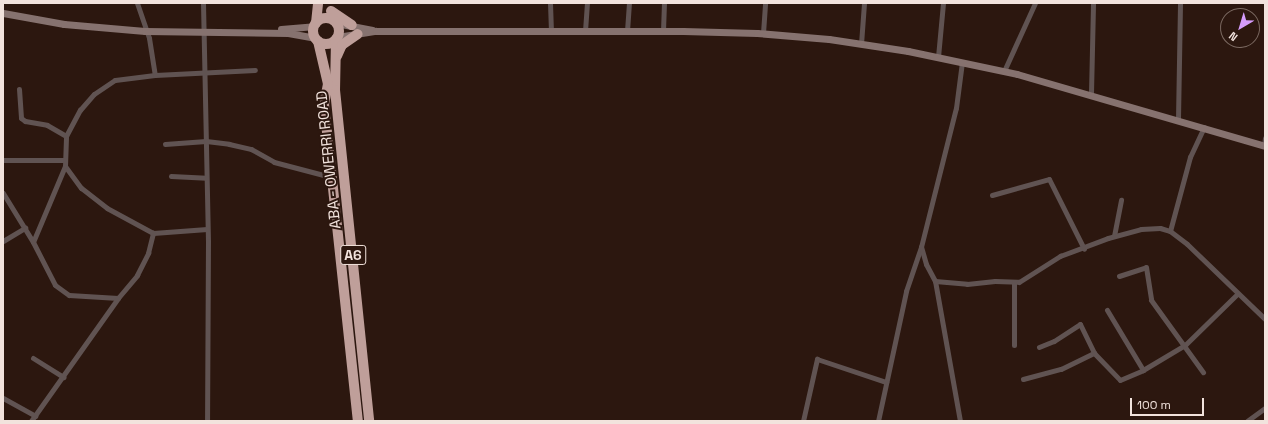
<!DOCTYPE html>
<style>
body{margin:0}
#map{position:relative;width:1268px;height:424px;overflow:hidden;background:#2c170f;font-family:"Space Grotesk",sans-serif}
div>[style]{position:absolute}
.street>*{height:5px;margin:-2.5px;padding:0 2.5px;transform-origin:2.5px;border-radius:2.5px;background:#605352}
.secondary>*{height:7px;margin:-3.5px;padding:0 3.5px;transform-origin:3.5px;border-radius:3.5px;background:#86726f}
.highway>*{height:10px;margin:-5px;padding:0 5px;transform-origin:5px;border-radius:5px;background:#bf9f9a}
.highway>.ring{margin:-5px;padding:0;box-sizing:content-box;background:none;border:10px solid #bf9f9a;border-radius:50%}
span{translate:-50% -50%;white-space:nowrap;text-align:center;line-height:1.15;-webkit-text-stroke:4px #2c170f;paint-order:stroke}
.shield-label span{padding:1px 3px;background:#2c170f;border:1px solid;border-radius:3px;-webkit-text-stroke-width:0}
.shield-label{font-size:14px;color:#f2e3dd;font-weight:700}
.street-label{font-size:15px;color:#f2e3dd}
.frame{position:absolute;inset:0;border:4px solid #f2e3dd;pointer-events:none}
.north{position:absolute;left:1220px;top:8px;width:40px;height:40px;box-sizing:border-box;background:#2c170f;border:1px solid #7b6961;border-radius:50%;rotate:218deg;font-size:11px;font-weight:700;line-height:16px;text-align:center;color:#f2e3dd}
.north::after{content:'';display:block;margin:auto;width:14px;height:18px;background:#d59cfb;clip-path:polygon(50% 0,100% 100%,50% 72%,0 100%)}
.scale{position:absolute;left:1130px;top:398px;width:74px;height:18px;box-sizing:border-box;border:2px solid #f2e3dd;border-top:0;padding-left:5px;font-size:12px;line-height:14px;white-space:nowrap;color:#f2e3dd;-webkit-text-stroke:3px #2c170f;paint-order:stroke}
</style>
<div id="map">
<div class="street">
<i style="left:137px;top:3px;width:37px;rotate:71deg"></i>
<i style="left:149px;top:38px;width:37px;rotate:81deg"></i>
<i style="left:203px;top:3px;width:238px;rotate:88.8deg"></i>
<i style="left:208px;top:241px;width:180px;rotate:90.3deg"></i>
<i style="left:550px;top:3px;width:28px;rotate:88deg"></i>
<i style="left:585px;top:31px;width:28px;rotate:-86deg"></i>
<i style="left:627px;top:31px;width:28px;rotate:-86deg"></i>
<i style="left:663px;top:31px;width:28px;rotate:-88deg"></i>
<i style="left:763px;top:33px;width:30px;rotate:-86deg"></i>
<i style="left:861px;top:44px;width:41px;rotate:-85.8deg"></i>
<i style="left:938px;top:57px;width:54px;rotate:-84.7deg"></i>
<i style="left:1004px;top:71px;width:75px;rotate:-65.5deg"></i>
<i style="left:19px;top:89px;width:29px;rotate:86deg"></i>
<i style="left:21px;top:118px;width:5px;rotate:37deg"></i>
<i style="left:25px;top:121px;width:22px;rotate:10deg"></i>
<i style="left:47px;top:125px;width:22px;rotate:30deg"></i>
<i style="left:1091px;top:93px;width:90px;rotate:-88.7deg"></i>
<i style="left:1178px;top:119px;width:116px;rotate:-89deg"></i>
<i style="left:165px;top:144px;width:41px;rotate:-4.2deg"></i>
<i style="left:206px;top:141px;width:23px;rotate:7deg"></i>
<i style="left:229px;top:144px;width:23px;rotate:13deg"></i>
<i style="left:251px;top:149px;width:26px;rotate:29deg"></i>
<i style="left:274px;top:162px;width:59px;rotate:14.7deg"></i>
<i style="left:1264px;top:145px;width:7px;rotate:-82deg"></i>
<i style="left:3px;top:160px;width:61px"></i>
<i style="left:65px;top:166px;width:82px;rotate:112.8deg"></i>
<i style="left:33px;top:242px;width:48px;rotate:62.9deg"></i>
<i style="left:55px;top:285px;width:17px;rotate:36deg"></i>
<i style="left:69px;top:295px;width:49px;rotate:3.5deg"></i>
<i style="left:118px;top:298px;width:30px;rotate:-50deg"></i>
<i style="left:137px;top:275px;width:25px;rotate:-63deg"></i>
<i style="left:148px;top:253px;width:21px;rotate:-76deg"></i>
<i style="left:171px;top:176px;width:35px;rotate:3deg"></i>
<i style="left:3px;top:193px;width:57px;rotate:58.5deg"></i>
<i style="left:992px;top:195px;width:59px;rotate:-15.7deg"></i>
<i style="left:1049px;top:179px;width:78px;rotate:63.4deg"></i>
<i style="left:207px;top:229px;width:54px;rotate:175.8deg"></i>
<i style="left:153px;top:233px;width:52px;rotate:-151.5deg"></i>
<i style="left:107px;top:208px;width:33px;rotate:-142deg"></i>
<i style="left:81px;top:188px;width:27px;rotate:-126deg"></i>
<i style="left:65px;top:166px;width:30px;rotate:-88deg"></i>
<i style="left:66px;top:136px;width:30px;rotate:-62deg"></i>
<i style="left:80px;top:110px;width:21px;rotate:-49deg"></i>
<i style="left:94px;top:94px;width:25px;rotate:-34deg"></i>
<i style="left:115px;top:80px;width:40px;rotate:-7.1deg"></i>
<i style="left:155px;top:75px;width:100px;rotate:-2.9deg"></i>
<i style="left:1170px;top:231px;width:77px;rotate:-74.9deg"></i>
<i style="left:1190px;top:157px;width:33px;rotate:-65deg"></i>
<i style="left:1114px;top:236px;width:37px;rotate:-79deg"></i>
<i style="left:3px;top:241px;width:26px;rotate:-31deg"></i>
<i style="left:1119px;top:276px;width:28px;rotate:-18deg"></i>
<i style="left:1146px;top:267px;width:33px;rotate:81deg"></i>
<i style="left:1151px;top:300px;width:89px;rotate:54.2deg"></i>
<i style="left:935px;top:281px;width:32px;rotate:5deg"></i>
<i style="left:967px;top:284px;width:28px;rotate:-6deg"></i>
<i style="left:995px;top:281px;width:24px;rotate:2deg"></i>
<i style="left:1019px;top:282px;width:49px;rotate:-32.4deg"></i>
<i style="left:1060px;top:256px;width:51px;rotate:-20.6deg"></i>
<i style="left:1108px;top:238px;width:34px;rotate:-15deg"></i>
<i style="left:1141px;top:229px;width:19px;rotate:-3deg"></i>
<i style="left:1160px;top:228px;width:10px;rotate:17deg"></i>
<i style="left:1170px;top:231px;width:21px;rotate:37deg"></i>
<i style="left:1187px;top:244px;width:108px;rotate:43.9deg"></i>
<i style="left:1014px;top:282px;width:63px;rotate:90deg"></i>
<i style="left:1107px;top:310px;width:70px;rotate:59deg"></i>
<i style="left:1039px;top:347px;width:16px;rotate:-22deg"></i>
<i style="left:1054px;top:341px;width:31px;rotate:-33deg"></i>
<i style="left:1080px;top:324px;width:32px;rotate:64deg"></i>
<i style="left:33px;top:358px;width:36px;rotate:32deg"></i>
<i style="left:1023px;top:379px;width:39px;rotate:-15deg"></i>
<i style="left:1061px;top:369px;width:37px;rotate:-26deg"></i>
<i style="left:1094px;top:353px;width:37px;rotate:46deg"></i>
<i style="left:1120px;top:380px;width:25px;rotate:-23deg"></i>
<i style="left:1143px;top:370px;width:49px;rotate:-30.8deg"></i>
<i style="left:1185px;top:345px;width:73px;rotate:-44.4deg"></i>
<i style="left:3px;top:398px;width:37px;rotate:29deg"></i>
<i style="left:31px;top:421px;width:151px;rotate:-54.7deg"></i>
<i style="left:803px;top:421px;width:64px;rotate:-77.3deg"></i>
<i style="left:817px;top:359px;width:73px;rotate:18.4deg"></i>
<i style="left:878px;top:421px;width:133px;rotate:-77.8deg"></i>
<i style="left:906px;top:291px;width:46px;rotate:-71.2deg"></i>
<i style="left:960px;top:421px;width:142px;rotate:-100.1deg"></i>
<i style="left:935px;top:281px;width:19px;rotate:-118deg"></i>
<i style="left:926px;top:264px;width:18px;rotate:-106deg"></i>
<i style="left:921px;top:247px;width:143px;rotate:-75.9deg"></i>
<i style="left:956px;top:108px;width:46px;rotate:-82.6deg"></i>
<i style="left:1247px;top:421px;width:22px;rotate:-36deg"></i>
</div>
<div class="secondary">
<i style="left:3px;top:13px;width:62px;rotate:10.2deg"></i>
<i style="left:64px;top:24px;width:81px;rotate:4.9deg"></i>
<i style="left:145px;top:31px;width:143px;rotate:0.8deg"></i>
<i style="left:288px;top:33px;width:27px;rotate:10deg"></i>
<i style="left:336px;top:23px;width:37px;rotate:11deg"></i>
<i style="left:281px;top:29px;width:33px;rotate:-5deg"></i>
<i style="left:337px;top:37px;width:39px;rotate:-9deg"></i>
<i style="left:376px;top:31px;width:307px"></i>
<i style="left:683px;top:31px;width:74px;rotate:1.5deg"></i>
<i style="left:757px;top:33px;width:72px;rotate:4.8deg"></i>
<i style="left:829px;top:39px;width:80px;rotate:8.6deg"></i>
<i style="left:908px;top:51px;width:111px;rotate:11.9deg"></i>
<i style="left:1017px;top:74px;width:258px;rotate:16.2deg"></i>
</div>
<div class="highway">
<i style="left:331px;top:11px;width:25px;rotate:34deg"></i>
<i class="ring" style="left:313px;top:18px;width:16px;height:16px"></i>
<i style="left:316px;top:23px;width:20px;rotate:-84deg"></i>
<i style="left:336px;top:39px;width:51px;rotate:91.1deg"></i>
<i style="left:335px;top:90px;width:333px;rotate:84.1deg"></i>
<i style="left:318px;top:41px;width:44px;rotate:76.9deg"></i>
<i style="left:328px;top:84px;width:20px;rotate:101deg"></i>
<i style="left:324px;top:104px;width:319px;rotate:83.9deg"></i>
<i style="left:337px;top:56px;width:12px;rotate:-66deg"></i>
<i style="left:342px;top:45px;width:19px;rotate:-35deg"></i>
</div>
<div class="shield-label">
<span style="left:353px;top:255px">A6</span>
</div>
<div class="street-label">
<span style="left:328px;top:160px;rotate:-96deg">ABA - OWERRI ROAD</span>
</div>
<div class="frame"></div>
<div class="north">N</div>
<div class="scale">100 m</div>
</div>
